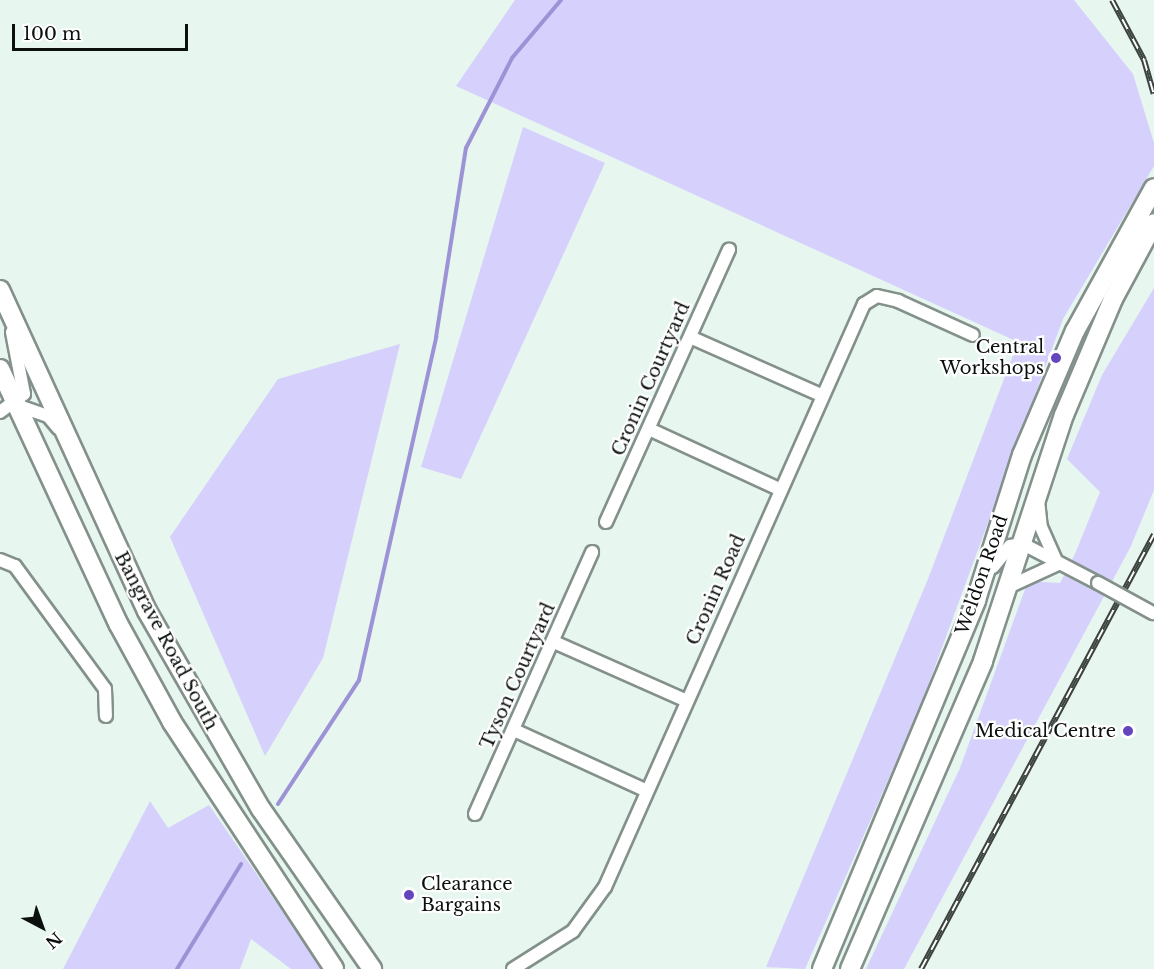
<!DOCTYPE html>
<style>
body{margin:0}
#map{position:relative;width:1154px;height:969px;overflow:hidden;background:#e7f6ef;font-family:"Libre Baskerville",serif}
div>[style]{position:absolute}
.green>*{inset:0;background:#d5d1fc}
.stream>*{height:4px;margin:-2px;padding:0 2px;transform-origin:2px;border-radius:2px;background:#9c93d7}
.roads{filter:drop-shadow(2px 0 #83918a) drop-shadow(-2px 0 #83918a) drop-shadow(0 2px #83918a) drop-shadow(0 -2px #83918a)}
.minor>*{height:12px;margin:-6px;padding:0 6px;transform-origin:6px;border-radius:6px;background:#fff}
.highway>*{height:18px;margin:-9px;padding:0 9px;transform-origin:9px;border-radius:9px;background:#fff}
.rail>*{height:6px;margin-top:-3px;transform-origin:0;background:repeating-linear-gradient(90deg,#fff 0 11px,#3b423f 0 22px);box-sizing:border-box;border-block:2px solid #3b423f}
.bridges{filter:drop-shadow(2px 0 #83918a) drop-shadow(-2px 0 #83918a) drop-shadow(0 2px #83918a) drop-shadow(0 -2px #83918a)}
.minor-bridge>*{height:12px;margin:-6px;padding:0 6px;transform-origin:6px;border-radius:6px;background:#fff}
.dots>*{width:16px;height:16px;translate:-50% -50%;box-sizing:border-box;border:3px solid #fff;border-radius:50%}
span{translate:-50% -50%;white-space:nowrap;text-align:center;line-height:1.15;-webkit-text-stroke:4.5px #fff;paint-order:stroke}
.poi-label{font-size:18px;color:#0b100e}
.right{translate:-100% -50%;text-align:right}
.left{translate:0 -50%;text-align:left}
.street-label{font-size:18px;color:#0b100e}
.north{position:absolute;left:12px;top:897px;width:60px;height:60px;-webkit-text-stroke:4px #fff;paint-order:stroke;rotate:139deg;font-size:16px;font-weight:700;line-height:24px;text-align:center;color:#0b100e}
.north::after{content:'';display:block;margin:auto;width:21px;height:27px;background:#0b100e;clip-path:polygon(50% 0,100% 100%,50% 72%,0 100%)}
.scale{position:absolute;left:12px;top:24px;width:176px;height:27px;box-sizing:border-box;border:3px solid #0b100e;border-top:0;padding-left:8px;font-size:18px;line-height:21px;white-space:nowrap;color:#0b100e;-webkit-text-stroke:4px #fff;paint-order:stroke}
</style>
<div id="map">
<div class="green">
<i style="clip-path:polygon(515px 0,1074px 0,1133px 74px,1154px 143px,1154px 166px,1063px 319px,919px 710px,805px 969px,766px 967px,928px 579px,1018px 342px,456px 86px)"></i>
<i style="clip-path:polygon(523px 127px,605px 163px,461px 479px,421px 467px)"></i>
<i style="clip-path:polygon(1154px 288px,1154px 490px,1131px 546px,904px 969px,866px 969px,960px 768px,1028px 581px,1060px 583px,1075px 554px,1100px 492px,1067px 459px,1102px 375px)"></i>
<i style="clip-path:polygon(400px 344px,323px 658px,265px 756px,170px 537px,278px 379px)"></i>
<i style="clip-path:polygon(150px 801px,168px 828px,209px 805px,322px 969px,291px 969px,251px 939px,240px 969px,63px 969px)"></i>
</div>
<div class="stream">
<i style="left:278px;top:804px;width:148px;rotate:-56.8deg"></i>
<i style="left:359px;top:680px;width:352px;rotate:-77.3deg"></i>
<i style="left:436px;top:337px;width:191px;rotate:-81deg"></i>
<i style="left:466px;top:148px;width:101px;rotate:-62.9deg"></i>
<i style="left:512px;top:58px;width:76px;rotate:-49.8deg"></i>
<i style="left:177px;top:969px;width:123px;rotate:-58.6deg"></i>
</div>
<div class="roads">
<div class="minor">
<i style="left:690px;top:337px;width:145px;rotate:23.9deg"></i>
<i style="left:16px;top:405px;width:34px;rotate:19deg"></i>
<i style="left:48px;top:416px;width:16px;rotate:50deg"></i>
<i style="left:0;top:412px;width:30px;rotate:-37deg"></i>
<i style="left:24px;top:394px;width:63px;rotate:-101deg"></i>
<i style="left:649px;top:429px;width:145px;rotate:24.8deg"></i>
<i style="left:1038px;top:500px;width:27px;rotate:84deg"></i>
<i style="left:1041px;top:527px;width:36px;rotate:66deg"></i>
<i style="left:606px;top:522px;width:299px;rotate:-65.7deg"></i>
<i style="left:0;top:560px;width:16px;rotate:22deg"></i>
<i style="left:15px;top:566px;width:152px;rotate:53.8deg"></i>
<i style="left:105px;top:689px;width:27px;rotate:88deg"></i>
<i style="left:993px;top:567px;width:27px;rotate:-51deg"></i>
<i style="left:1010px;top:546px;width:13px;rotate:-9deg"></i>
<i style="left:1023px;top:544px;width:85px;rotate:27.5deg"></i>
<i style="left:1008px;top:587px;width:55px;rotate:-24.7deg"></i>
<i style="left:554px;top:642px;width:143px;rotate:23.9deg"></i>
<i style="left:514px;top:730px;width:144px;rotate:24.6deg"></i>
<i style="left:475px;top:814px;width:287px;rotate:-65.9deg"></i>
<i style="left:513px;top:969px;width:71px;rotate:-32.3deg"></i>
<i style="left:573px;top:931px;width:54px;rotate:-54deg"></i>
<i style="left:605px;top:887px;width:638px;rotate:-66.05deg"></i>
<i style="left:864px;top:304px;width:15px;rotate:-32deg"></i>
<i style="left:877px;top:296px;width:22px;rotate:13deg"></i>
<i style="left:898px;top:301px;width:82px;rotate:24.4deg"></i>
</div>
<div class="highway">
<i style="left:0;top:290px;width:353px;rotate:65.4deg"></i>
<i style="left:147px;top:611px;width:228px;rotate:60.1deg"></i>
<i style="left:261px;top:809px;width:195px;rotate:55.2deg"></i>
<i style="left:0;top:369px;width:282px;rotate:65.1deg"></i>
<i style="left:119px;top:625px;width:111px;rotate:61.3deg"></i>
<i style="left:172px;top:722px;width:295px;rotate:56.7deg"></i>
<i style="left:822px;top:969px;width:400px;rotate:-67.3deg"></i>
<i style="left:976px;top:600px;width:152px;rotate:-72.4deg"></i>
<i style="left:1022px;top:455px;width:135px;rotate:-66.9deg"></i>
<i style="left:1075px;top:331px;width:163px;rotate:-61.1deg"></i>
<i style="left:850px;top:969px;width:335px;rotate:-66.6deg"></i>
<i style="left:983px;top:661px;width:259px;rotate:-71.8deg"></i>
<i style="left:1064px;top:415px;width:126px;rotate:-67.1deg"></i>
<i style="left:1113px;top:299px;width:86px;rotate:-61.7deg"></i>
</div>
</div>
<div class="rail">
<i style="left:1112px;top:0;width:68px;rotate:61.9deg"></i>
<i style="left:1144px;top:60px;width:35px;rotate:74deg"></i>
<i style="left:921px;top:969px;width:493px;rotate:-61.8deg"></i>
</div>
<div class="bridges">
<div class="minor-bridge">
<i style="left:1098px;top:583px;width:63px;rotate:28.6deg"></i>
</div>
</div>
<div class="dots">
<i style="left:1056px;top:358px;background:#6345bd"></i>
<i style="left:1128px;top:731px;background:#6345bd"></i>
<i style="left:409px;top:895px;background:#6345bd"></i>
</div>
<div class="poi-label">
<span class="right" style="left:1044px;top:358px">Central<br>Workshops</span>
<span class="right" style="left:1116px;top:731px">Medical Centre</span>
<span class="left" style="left:421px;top:895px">Clearance<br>Bargains</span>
</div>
<div class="street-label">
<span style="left:651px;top:379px;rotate:-66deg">Cronin Courtyard</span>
<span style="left:982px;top:575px;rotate:-71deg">Weldon Road</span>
<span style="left:716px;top:590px;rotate:-66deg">Cronin Road</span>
<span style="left:166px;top:641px;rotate:62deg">Bangrave Road South</span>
<span style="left:518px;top:676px;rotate:-66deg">Tyson Courtyard</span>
</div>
<div class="north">N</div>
<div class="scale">100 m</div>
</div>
